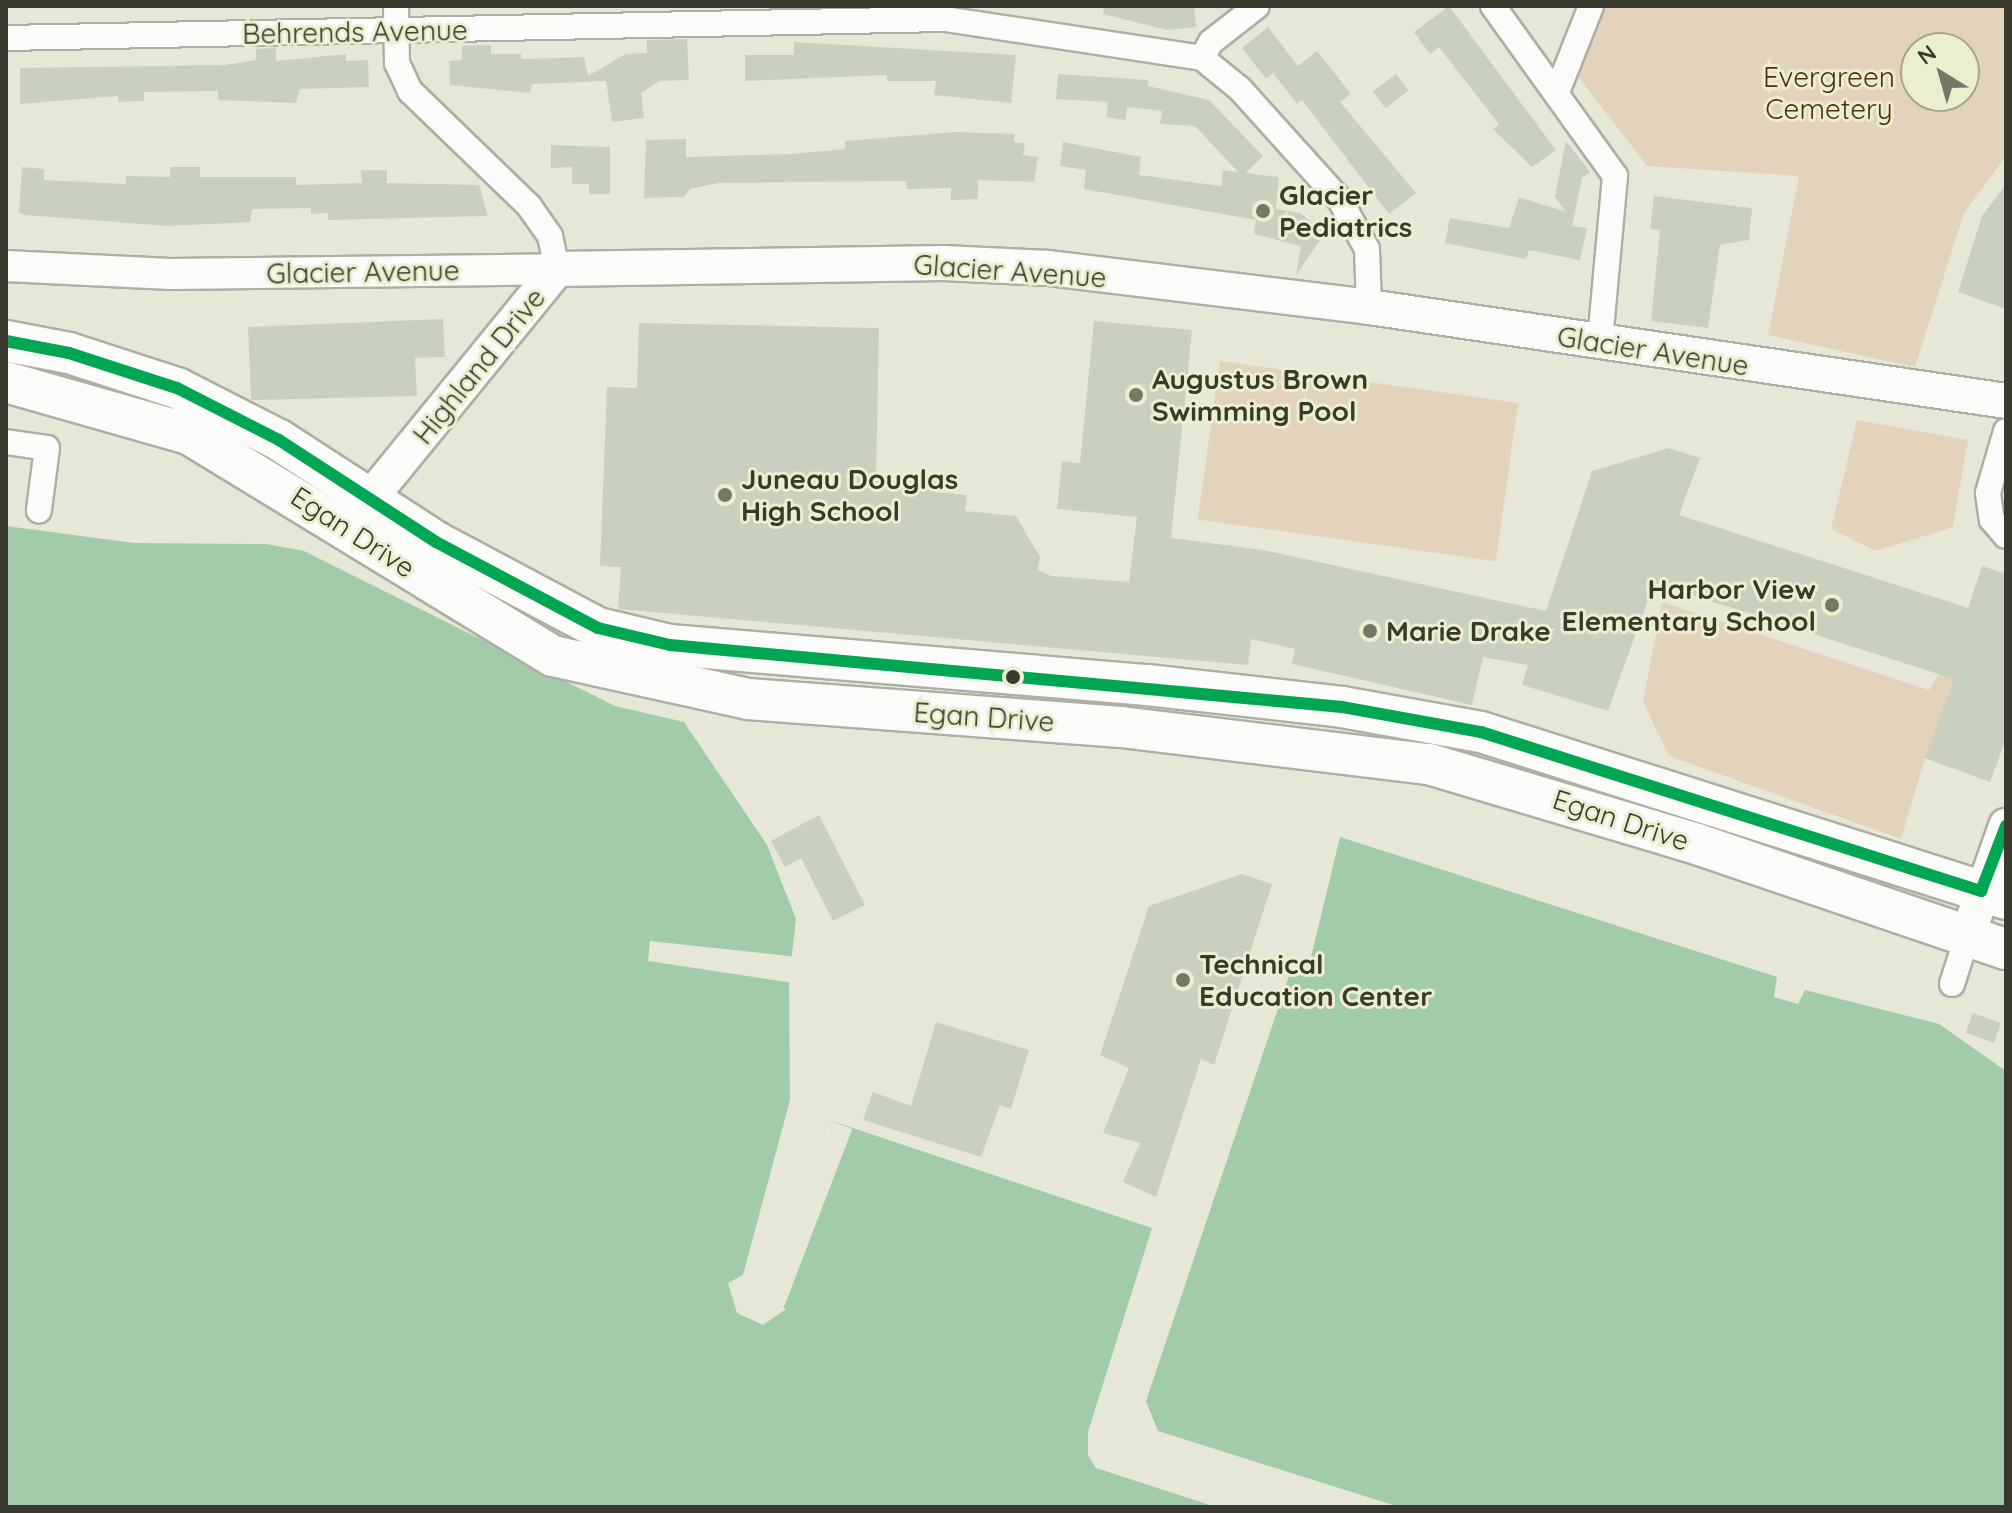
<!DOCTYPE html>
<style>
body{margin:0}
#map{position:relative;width:2012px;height:1513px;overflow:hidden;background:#e6e7d7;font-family:Quicksand,sans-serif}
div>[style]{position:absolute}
.green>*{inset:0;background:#e3d3bc;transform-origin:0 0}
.water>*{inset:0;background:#a2cbab}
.pier>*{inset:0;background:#e6e7d7;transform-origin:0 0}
.building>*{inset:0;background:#cad0bf;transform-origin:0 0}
.roads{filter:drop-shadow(2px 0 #aeafa3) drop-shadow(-2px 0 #aeafa3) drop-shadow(0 2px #aeafa3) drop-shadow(0 -2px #aeafa3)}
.minor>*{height:24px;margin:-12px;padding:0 12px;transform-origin:12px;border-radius:12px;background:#fbfbf9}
.tertiary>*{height:30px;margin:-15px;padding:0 15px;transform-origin:15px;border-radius:15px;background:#fbfbf9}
.secondary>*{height:34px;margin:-17px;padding:0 17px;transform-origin:17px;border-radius:17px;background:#fbfbf9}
.trunk>*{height:40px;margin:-20px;padding:0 20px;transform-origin:20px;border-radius:20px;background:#fbfbf9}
.bus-1>*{height:12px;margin:-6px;padding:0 6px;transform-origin:6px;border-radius:6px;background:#00a651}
.dots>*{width:22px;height:22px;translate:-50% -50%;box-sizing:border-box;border:4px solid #eceed0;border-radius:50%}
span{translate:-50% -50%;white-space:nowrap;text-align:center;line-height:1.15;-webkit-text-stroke:6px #eceed0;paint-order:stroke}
.street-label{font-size:28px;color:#39392e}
.park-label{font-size:28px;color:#50300d}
.poi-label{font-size:28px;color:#39392e;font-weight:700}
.left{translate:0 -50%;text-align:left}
.right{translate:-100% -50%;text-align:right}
.frame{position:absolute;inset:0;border:8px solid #39392e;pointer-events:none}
.north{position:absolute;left:1900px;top:32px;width:80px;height:80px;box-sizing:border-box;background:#eceed0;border:2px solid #a4a68f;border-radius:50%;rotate:323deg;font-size:22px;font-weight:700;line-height:32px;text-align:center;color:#39392e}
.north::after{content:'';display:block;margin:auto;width:28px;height:36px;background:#767669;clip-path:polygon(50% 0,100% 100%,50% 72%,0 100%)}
</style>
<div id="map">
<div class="green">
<i style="clip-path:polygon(evenodd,1603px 6px,2006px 6px,2006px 156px,1964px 213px,1915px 367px,1768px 335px,1799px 176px,1647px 166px,1577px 75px,1603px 6px,1916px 48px,1964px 48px,1964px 96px,1916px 96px,1916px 48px)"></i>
<i style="left:1220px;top:361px;width:301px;height:160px;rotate:8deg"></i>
<i style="clip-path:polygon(1857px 420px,1968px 440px,1953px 527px,1876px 551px,1831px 529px)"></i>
<i style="clip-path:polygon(1662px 602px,1929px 690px,1943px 668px,2006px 688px,2006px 739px,1990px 782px,1925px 758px,1901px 839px,1669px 756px,1643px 702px)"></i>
</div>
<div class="water">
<i style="clip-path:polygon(6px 526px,134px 543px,266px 544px,304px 551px,615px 706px,684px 722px,767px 845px,796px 919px,789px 978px,790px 1100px,743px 1275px,728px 1283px,737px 1313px,763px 1325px,786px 1309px,763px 1300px,829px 1120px,1152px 1228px,1088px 1432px,1088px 1455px,1096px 1468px,1216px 1507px,6px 1507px)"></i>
<i style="clip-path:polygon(1340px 837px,1777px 977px,1774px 997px,1798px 1004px,1805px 990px,1939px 1024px,2006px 1071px,2006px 1507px,1399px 1507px,1158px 1431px,1146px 1401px,1290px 973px,1304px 976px,1311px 957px)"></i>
</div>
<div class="pier">
<i style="clip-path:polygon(650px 941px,798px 957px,793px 983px,648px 961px)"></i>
<i style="left:829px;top:1120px;width:25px;height:192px;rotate:21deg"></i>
</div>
<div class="building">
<i style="clip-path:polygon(1104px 6px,1194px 6px,1196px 27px,1167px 30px,1103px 14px)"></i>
<i style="clip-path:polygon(1449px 6px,1556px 150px,1532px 167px,1493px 129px,1499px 124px,1439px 47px,1430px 54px,1414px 32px)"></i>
<i style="clip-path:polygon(1268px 27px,1298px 66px,1317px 51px,1351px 94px,1340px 102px,1416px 193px,1389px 214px,1302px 100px,1297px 104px,1273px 73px,1266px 79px,1242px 48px)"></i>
<i style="clip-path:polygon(687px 39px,689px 80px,660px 81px,641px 93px,644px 118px,612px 122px,606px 81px,532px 84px,530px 93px,450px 85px,449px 61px,462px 60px,462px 46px,491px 45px,491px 54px,521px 54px,521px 59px,584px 57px,588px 76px,626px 54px,647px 53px,647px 40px)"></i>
<i style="clip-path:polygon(794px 42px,1016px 55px,1011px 103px,934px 95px,936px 81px,887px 81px,887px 75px,745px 81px,745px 55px,794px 55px)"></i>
<i style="clip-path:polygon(276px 48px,276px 61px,346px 54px,346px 61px,368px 60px,369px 87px,300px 89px,296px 103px,218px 100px,218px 91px,144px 92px,144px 101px,118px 102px,118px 96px,20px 104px,20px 68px,225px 65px,256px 60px,256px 49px)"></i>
<i style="clip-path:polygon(1058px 74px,1148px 80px,1148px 86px,1209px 100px,1263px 156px,1246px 173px,1279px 177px,1276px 209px,1300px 213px,1325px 233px,1296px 275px,1301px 246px,1254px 234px,1256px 220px,1084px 189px,1086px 170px,1060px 166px,1063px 142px,1141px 157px,1139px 175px,1221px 186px,1223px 170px,1238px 172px,1195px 126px,1160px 124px,1162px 111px,1127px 107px,1126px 120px,1106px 117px,1108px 102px,1056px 99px)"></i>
<i style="left:1396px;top:74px;width:21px;height:29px;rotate:53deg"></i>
<i style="clip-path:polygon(955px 132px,1015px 134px,1014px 142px,1025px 143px,1023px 155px,1038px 157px,1034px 182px,978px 180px,978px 199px,951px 200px,951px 188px,907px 189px,906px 181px,718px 183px,690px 189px,684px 197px,644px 198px,646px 140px,686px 139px,686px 157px,792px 154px,845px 149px,845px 141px)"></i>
<i style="clip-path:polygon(1566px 141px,1590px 172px,1582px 178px,1572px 226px,1587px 228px,1580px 260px,1529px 250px,1526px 259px,1445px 243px,1450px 218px,1509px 228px,1519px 197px,1566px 212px,1555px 197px)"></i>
<i style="clip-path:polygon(551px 145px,610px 147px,610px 194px,589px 194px,589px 184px,572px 184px,572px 167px,551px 168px)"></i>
<i style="clip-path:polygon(22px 167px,44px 169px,44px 180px,126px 184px,126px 176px,170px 177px,170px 167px,200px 167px,200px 177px,296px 177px,296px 185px,362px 183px,361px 170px,387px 170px,387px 183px,479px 185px,488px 216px,328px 220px,328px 213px,311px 214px,311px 208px,252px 209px,250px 222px,168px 226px,26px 215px,19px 213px)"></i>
<i style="clip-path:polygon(2006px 184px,2006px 309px,1958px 292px,1982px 216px)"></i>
<i style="clip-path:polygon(1654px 196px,1752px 208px,1749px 240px,1720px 245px,1708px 328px,1651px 321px,1660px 230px,1650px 229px)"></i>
<i style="clip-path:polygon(443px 319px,445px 357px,415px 358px,417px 396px,251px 400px,248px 327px)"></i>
<i style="clip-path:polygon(1094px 321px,1192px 330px,1171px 538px,1263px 550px,1546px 611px,1592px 471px,1669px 448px,1700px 458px,1679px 515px,1968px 608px,1982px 566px,2006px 574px,2006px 738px,1990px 782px,1925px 758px,1954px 679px,1654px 583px,1608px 711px,1522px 685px,1528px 665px,1483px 657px,1472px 705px,1292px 664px,1295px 649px,1251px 639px,1248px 665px,618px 609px,621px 567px,600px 566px,607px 387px,637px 388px,639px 323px,879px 328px,876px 480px,938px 481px,937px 492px,967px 495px,965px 511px,1016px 516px,1040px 557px,1038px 570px,1051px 576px,1129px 582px,1137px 517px,1057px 509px,1062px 461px,1080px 463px)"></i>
<i style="clip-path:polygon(819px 815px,865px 905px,833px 921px,801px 858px,785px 867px,771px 841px)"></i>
<i style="clip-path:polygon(1242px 874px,1272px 884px,1214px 1065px,1201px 1059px,1156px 1197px,1123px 1182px,1140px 1143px,1103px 1133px,1129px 1068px,1100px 1055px,1149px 906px)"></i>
<i style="left:1973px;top:1013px;width:30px;height:21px;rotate:20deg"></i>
<i style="clip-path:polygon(936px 1022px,1029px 1050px,1011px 1109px,1000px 1105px,981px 1157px,863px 1120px,873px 1092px,911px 1106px)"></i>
</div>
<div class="roads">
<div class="minor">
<i style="left:396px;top:6px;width:57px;rotate:89deg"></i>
<i style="left:397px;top:63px;width:31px;rotate:65deg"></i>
<i style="left:410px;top:91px;width:165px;rotate:44deg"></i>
<i style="left:529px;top:206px;width:37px;rotate:55deg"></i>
<i style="left:550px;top:236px;width:34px;rotate:78deg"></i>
<i style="left:1493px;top:6px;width:209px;rotate:54.3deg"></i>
<i style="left:1615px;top:176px;width:167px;rotate:95.2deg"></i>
<i style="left:6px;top:38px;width:939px;rotate:-1.16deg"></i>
<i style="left:945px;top:19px;width:260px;rotate:8.6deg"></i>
<i style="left:1202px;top:58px;width:49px;rotate:39.2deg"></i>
<i style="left:1240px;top:89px;width:149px;rotate:48deg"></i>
<i style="left:1340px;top:200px;width:56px;rotate:61.1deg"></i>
<i style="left:1367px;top:249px;width:58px;rotate:88deg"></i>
<i style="left:1202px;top:58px;width:18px;rotate:-61deg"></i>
<i style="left:1211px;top:42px;width:58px;rotate:-38deg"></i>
<i style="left:1557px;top:92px;width:92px;rotate:-68.4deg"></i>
<i style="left:2006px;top:431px;width:65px;rotate:106.2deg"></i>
<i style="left:1988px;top:493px;width:27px;rotate:82deg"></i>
<i style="left:1992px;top:520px;width:21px;rotate:49deg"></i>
<i style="left:6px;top:442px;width:41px;rotate:8.3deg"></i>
<i style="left:47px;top:448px;width:63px;rotate:97.4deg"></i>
<i style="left:1952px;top:984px;width:49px;rotate:-72.3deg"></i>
</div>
<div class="tertiary">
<i style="left:6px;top:266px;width:165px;rotate:2.8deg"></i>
<i style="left:171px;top:274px;width:386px;rotate:-0.7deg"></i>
</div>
<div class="secondary">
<i style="left:354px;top:518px;width:321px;rotate:-50.8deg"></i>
<i style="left:557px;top:269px;width:387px;rotate:-0.9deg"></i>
<i style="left:944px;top:263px;width:104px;rotate:2.8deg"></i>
<i style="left:1048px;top:268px;width:323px;rotate:6.9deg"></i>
<i style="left:1369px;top:307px;width:644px;rotate:8.39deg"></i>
<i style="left:1967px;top:937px;width:118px;rotate:-70.6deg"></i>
</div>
<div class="trunk">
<i style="left:6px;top:341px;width:64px;rotate:10.8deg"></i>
<i style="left:69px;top:353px;width:114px;rotate:18deg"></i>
<i style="left:177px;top:388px;width:114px;rotate:27deg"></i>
<i style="left:279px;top:440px;width:187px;rotate:33deg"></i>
<i style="left:436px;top:542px;width:183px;rotate:28deg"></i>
<i style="left:598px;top:628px;width:74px;rotate:13.3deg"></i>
<i style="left:670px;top:645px;width:479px;rotate:4.8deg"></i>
<i style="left:1147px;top:685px;width:196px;rotate:6.4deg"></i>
<i style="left:1342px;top:707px;width:141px;rotate:10.2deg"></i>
<i style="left:1481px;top:732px;width:551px;rotate:17.65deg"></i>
<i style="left:6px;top:382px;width:190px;rotate:15.9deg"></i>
<i style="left:189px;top:434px;width:426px;rotate:31.4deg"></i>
<i style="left:553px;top:656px;width:200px;rotate:12.4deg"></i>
<i style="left:748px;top:699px;width:374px;rotate:4.3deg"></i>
<i style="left:1121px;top:727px;width:310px;rotate:6.9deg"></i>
<i style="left:1429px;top:764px;width:280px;rotate:16.6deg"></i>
<i style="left:1697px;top:844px;width:326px;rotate:18.8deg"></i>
</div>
</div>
<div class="bus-1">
<i style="left:6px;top:341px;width:64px;rotate:10.8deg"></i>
<i style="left:69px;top:353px;width:114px;rotate:18deg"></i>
<i style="left:177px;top:388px;width:114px;rotate:27deg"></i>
<i style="left:279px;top:440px;width:187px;rotate:33deg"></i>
<i style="left:436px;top:542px;width:183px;rotate:28deg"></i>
<i style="left:598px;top:628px;width:74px;rotate:13.3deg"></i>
<i style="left:670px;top:645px;width:675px;rotate:5.27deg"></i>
<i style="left:1342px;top:707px;width:141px;rotate:10.2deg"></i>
<i style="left:1481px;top:732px;width:525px;rotate:17.64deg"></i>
<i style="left:1981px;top:891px;width:70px;rotate:-69deg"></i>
</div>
<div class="dots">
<i style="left:1263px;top:211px;background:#767669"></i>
<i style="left:1136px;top:395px;background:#767669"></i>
<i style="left:725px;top:495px;background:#767669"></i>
<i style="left:1832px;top:605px;background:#767669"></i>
<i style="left:1370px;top:631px;background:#767669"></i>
<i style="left:1013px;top:677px;background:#39392e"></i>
<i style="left:1183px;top:980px;background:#767669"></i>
</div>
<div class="street-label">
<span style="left:355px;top:32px;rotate:-1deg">Behrends Avenue</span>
<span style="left:1010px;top:271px;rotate:4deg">Glacier Avenue</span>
<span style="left:363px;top:272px;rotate:-1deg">Glacier Avenue</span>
<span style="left:1653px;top:351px;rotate:9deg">Glacier Avenue</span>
<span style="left:479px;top:366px;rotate:-51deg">Highland Drive</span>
<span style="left:353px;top:532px;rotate:33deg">Egan Drive</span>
<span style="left:984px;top:717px;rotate:4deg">Egan Drive</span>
<span style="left:1621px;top:820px;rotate:18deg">Egan Drive</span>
</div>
<div class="park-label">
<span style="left:1829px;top:93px">Evergreen<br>Cemetery</span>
</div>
<div class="poi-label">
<span class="left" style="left:1279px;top:211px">Glacier<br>Pediatrics</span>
<span class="left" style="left:1152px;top:395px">Augustus Brown<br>Swimming Pool</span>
<span class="left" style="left:741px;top:495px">Juneau Douglas<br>High School</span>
<span class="right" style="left:1816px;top:605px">Harbor View<br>Elementary School</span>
<span class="left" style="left:1386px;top:631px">Marie Drake</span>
<span class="left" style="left:1199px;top:980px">Technical<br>Education Center</span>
</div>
<div class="frame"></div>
<div class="north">N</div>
</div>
